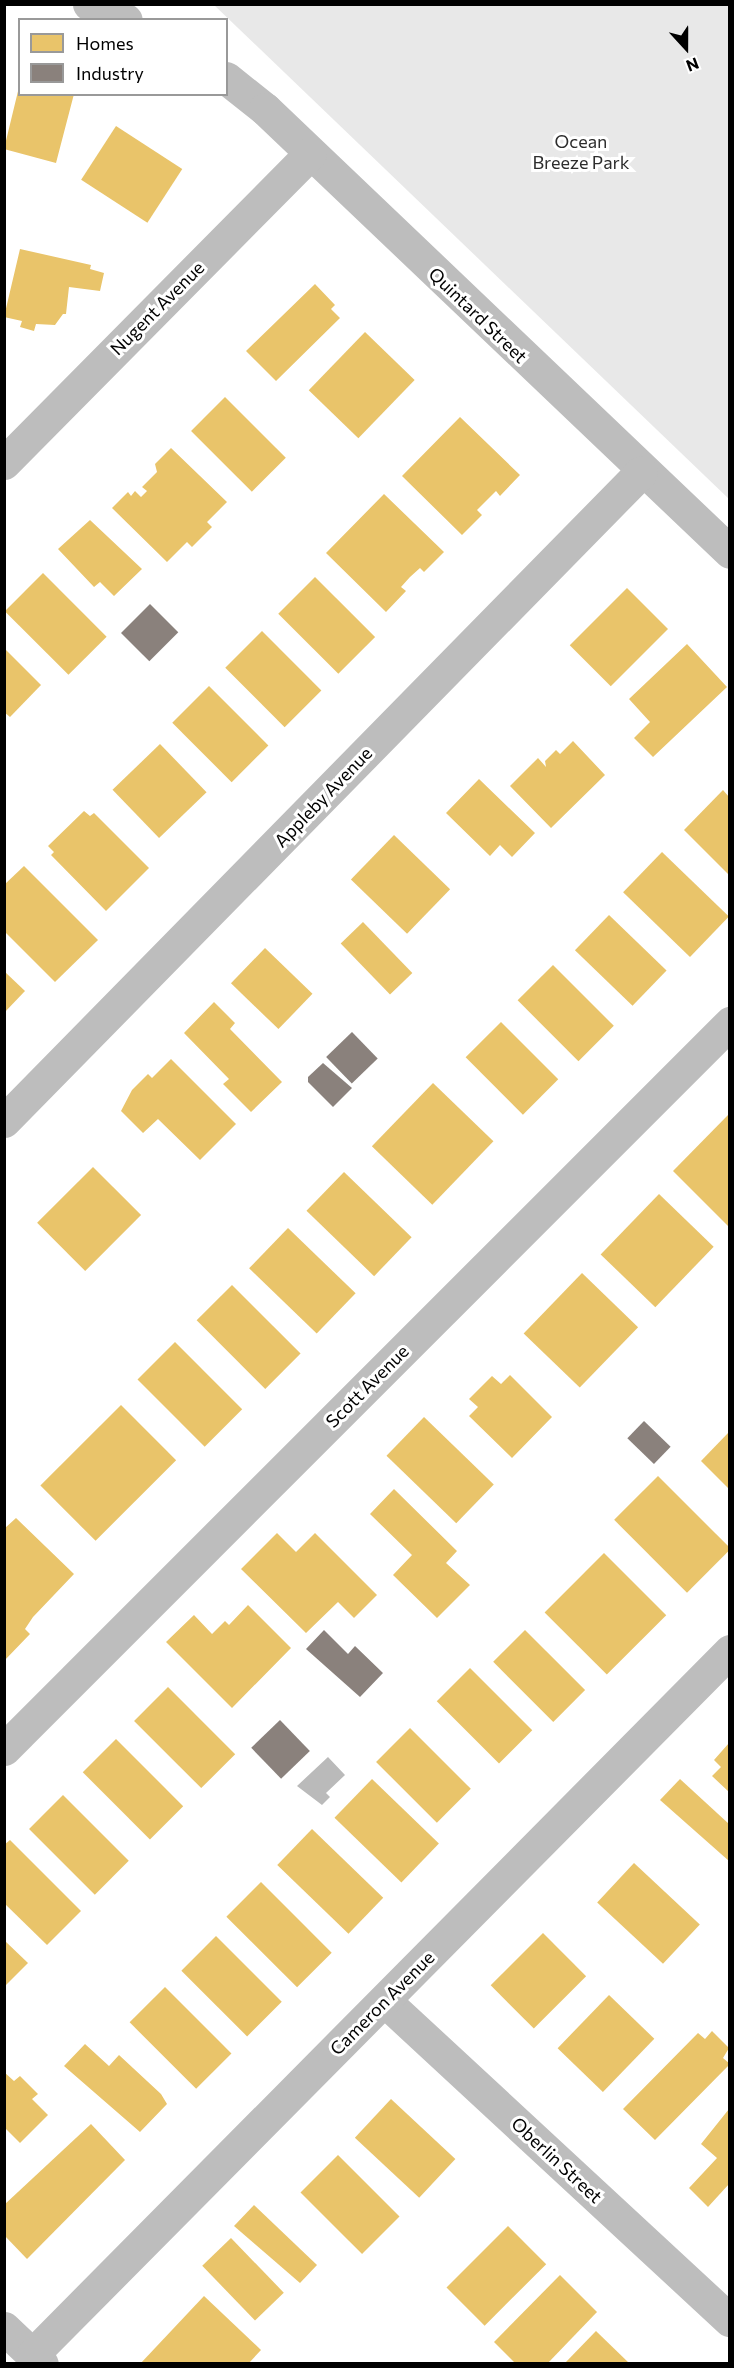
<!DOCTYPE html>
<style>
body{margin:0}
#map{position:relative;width:734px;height:2368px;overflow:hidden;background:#fff;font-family:Commissioner,sans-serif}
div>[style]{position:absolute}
.green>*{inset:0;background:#e8e8e8}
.water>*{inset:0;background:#bababa}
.homes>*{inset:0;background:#e9c46a;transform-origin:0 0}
.industry>*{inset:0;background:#8a817c;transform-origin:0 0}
.minor>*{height:33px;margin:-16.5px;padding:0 16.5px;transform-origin:16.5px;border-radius:16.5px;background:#bdbdbd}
span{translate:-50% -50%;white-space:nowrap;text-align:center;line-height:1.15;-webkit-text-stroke:6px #fff;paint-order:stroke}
.park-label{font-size:18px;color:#2d2d2d}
.street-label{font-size:18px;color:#000}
.frame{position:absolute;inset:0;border:6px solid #000;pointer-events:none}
.legend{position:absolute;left:18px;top:18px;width:210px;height:78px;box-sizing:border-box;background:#fff;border:2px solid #999;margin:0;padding:8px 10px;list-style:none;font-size:18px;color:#000}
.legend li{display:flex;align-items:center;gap:12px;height:30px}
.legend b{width:30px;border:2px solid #999}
.north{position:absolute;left:656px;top:18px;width:60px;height:60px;-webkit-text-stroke:4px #fff;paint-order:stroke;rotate:159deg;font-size:16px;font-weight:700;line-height:24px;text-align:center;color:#000}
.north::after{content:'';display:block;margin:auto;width:21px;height:27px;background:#000;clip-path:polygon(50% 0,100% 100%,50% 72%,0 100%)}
</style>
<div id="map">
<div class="green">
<i style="clip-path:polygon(214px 5px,729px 5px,729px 499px)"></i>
</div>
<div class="water">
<i style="clip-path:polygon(328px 1757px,345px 1775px,326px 1793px,330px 1797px,322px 1805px,297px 1786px)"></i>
</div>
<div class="homes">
<i style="clip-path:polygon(19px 87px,20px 94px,74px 94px,56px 163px,4px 149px)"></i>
<i style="left:116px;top:126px;width:79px;height:64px;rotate:33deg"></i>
<i style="clip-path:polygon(20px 249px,91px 265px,90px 269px,104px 273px,100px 291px,69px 287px,66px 314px,63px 314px,55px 325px,36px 324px,34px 331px,20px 327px,22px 321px,4px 317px)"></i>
<i style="clip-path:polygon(315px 284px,335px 305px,331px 309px,340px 318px,276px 381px,246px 351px)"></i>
<i style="left:365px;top:332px;width:69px;height:81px;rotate:44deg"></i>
<i style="left:225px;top:397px;width:86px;height:48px;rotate:45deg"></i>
<i style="clip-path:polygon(460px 417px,520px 475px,500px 496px,496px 491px,477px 510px,482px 515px,462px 535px,402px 476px)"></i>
<i style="clip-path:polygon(171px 448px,227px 502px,207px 522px,212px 527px,192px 547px,187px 542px,167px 562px,112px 508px,128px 492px,131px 496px,135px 491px,141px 497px,147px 491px,142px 487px,157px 472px,155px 464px)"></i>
<i style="clip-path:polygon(384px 494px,444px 552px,424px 572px,420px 568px,410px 577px,401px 587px,406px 591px,386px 612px,326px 553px)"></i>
<i style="clip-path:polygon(90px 520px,142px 569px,114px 596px,100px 582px,94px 587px,58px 549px)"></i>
<i style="left:43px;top:573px;width:90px;height:54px;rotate:45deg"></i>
<i style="left:315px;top:577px;width:85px;height:52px;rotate:45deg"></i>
<i style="left:627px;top:588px;width:58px;height:81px;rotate:45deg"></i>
<i style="left:262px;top:631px;width:84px;height:52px;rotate:45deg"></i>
<i style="clip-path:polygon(687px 644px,727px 687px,653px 757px,634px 738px,650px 722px,629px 699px)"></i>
<i style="clip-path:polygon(4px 648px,41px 685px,10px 717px,4px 712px)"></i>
<i style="left:209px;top:686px;width:84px;height:52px;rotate:45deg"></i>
<i style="clip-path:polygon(573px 741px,605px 775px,551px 828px,510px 786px,538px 758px,546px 767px,545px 761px,556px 750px,560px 754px)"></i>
<i style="left:160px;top:744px;width:67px;height:66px;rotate:46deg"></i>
<i style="clip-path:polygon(479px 779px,535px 833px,512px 857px,500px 845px,490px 856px,446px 813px)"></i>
<i style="clip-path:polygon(723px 790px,729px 797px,729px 875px,684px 830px)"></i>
<i style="clip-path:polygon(84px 811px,90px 816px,94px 813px,149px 868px,106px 911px,51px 855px,54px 852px,48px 846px)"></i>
<i style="left:394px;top:835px;width:78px;height:62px;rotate:44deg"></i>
<i style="left:662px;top:852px;width:93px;height:56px;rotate:44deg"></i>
<i style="clip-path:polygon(24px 866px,98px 940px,55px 982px,4px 931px,4px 885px)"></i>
<i style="left:609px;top:915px;width:80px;height:49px;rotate:44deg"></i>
<i style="left:363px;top:922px;width:71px;height:31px;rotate:46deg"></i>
<i style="left:265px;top:948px;width:66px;height:49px;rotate:44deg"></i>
<i style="left:553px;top:965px;width:86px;height:50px;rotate:45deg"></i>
<i style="clip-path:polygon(4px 971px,25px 991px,4px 1013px)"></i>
<i style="clip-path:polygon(214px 1002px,235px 1023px,230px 1029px,282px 1082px,251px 1112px,223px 1084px,229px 1079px,184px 1033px)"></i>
<i style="left:501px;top:1022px;width:81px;height:50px;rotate:45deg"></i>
<i style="clip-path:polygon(171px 1059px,236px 1124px,200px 1160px,158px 1119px,143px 1133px,121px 1111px,132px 1090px,148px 1074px,152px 1078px)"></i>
<i style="left:433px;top:1083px;width:84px;height:88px;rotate:44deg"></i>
<i style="clip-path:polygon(729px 1114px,729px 1227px,673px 1171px)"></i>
<i style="left:93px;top:1167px;width:68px;height:79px;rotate:45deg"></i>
<i style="left:344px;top:1172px;width:94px;height:54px;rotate:44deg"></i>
<i style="left:659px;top:1194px;width:76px;height:84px;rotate:44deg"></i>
<i style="left:288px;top:1228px;width:94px;height:56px;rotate:44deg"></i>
<i style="left:582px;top:1273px;width:78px;height:84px;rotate:44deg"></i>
<i style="left:232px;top:1285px;width:97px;height:50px;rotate:45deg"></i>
<i style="left:175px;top:1342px;width:95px;height:53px;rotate:45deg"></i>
<i style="clip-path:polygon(510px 1375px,552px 1417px,512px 1458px,469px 1416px,478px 1407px,469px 1399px,492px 1376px,501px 1384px)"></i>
<i style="left:121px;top:1405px;width:78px;height:114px;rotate:45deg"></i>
<i style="left:424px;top:1417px;width:97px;height:54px;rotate:44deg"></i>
<i style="clip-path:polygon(729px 1432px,729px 1489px,701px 1461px)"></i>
<i style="left:658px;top:1476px;width:103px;height:62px;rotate:45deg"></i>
<i style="clip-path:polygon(394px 1489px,457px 1551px,446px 1563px,470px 1585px,437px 1618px,393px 1575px,412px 1555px,370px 1514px)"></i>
<i style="clip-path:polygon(16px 1518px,74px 1574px,33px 1617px,25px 1629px,30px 1634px,4px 1661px,4px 1529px)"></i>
<i style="clip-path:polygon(277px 1533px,296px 1552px,315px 1533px,377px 1595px,354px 1618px,338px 1602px,306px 1633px,241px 1569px)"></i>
<i style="left:604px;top:1553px;width:88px;height:84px;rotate:45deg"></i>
<i style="clip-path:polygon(248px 1605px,291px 1648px,232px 1708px,166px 1642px,194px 1615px,212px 1634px,225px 1621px,229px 1625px)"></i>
<i style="left:525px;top:1630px;width:85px;height:45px;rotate:45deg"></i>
<i style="left:470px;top:1668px;width:88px;height:47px;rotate:45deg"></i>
<i style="left:168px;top:1687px;width:95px;height:48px;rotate:45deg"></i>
<i style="left:410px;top:1728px;width:86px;height:48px;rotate:45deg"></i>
<i style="left:116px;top:1739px;width:95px;height:47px;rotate:45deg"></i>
<i style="clip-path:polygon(729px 1743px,729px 1792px,712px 1776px,721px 1767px,714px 1760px)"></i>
<i style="left:372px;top:1779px;width:93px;height:54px;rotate:44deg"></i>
<i style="clip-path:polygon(680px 1779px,729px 1824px,729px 1861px,660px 1800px)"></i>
<i style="left:63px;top:1795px;width:93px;height:48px;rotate:45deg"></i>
<i style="left:312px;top:1829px;width:99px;height:50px;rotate:44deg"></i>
<i style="clip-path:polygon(10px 1840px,81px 1911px,47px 1945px,4px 1903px,4px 1845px)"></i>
<i style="left:634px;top:1863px;width:90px;height:54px;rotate:43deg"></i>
<i style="left:261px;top:1882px;width:100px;height:49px;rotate:45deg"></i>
<i style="left:543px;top:1933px;width:61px;height:74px;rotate:45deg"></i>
<i style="left:216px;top:1936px;width:93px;height:49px;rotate:45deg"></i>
<i style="clip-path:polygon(4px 1940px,28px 1963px,4px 1987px)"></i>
<i style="left:165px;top:1987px;width:94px;height:50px;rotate:45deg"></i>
<i style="left:609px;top:1995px;width:63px;height:74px;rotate:44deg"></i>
<i style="clip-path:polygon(712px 2031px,729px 2048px,723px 2058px,730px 2064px,655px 2140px,623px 2109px,698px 2033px,705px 2039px)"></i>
<i style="clip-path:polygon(85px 2044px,109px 2066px,119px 2055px,161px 2094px,167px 2104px,140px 2132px,64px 2066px)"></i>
<i style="clip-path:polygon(4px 2072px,14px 2081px,20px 2076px,38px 2094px,32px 2099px,48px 2115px,20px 2143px,4px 2127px)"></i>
<i style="left:391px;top:2099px;width:88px;height:53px;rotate:43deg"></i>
<i style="clip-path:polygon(729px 2109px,729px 2184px,708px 2207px,689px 2188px,717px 2158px,701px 2144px)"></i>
<i style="clip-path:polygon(91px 2124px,125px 2160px,27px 2259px,4px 2235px,4px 2205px)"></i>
<i style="left:338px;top:2155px;width:87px;height:53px;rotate:45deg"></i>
<i style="clip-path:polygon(254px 2205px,317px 2265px,300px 2283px,234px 2226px)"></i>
<i style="left:508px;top:2226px;width:54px;height:87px;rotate:45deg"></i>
<i style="left:231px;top:2238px;width:76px;height:40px;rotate:46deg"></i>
<i style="clip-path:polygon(560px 2275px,597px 2312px,547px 2364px,516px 2364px,494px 2342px)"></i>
<i style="clip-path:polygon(204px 2296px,261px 2350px,248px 2364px,140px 2364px)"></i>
<i style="clip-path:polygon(596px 2331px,630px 2364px,564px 2364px)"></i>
</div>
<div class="industry">
<i style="left:150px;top:604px;width:40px;height:41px;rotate:45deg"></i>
<i style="left:352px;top:1032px;width:37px;height:36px;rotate:46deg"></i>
<i style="clip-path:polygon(323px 1063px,352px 1088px,333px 1107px,308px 1082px,308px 1077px)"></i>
<i style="left:644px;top:1421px;width:37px;height:24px;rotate:44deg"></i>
<i style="clip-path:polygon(324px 1630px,348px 1654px,355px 1646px,383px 1673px,360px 1697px,306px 1649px)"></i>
<i style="left:280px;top:1720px;width:43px;height:40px;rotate:46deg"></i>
</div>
<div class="minor">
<i style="left:89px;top:4px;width:40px;rotate:23.4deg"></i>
<i style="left:226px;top:78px;width:50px;rotate:38.5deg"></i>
<i style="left:265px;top:109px;width:642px;rotate:43.61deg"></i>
<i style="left:4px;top:463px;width:435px;rotate:-45.3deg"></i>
<i style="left:4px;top:1121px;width:909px;rotate:-45.53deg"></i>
<i style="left:4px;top:1749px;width:1027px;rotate:-45deg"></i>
<i style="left:385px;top:2001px;width:470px;rotate:42.8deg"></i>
<i style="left:4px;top:2328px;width:52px;rotate:43.5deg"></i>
<i style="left:33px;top:2354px;width:990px;rotate:-45.25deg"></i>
</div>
<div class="park-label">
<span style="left:581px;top:152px">Ocean<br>Breeze Park</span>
</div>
<div class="street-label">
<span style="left:157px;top:308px;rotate:-45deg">Nugent Avenue</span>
<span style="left:478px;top:315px;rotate:44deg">Quintard Street</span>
<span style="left:323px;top:797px;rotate:-46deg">Appleby Avenue</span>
<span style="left:367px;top:1386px;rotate:-45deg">Scott Avenue</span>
<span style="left:382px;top:2003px;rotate:-45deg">Cameron Avenue</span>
<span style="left:557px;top:2160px;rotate:43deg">Oberlin Street</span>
</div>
<div class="frame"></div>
<ul class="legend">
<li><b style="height:16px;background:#e9c46a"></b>Homes</li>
<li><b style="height:16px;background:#8a817c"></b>Industry</li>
</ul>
<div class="north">N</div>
</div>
